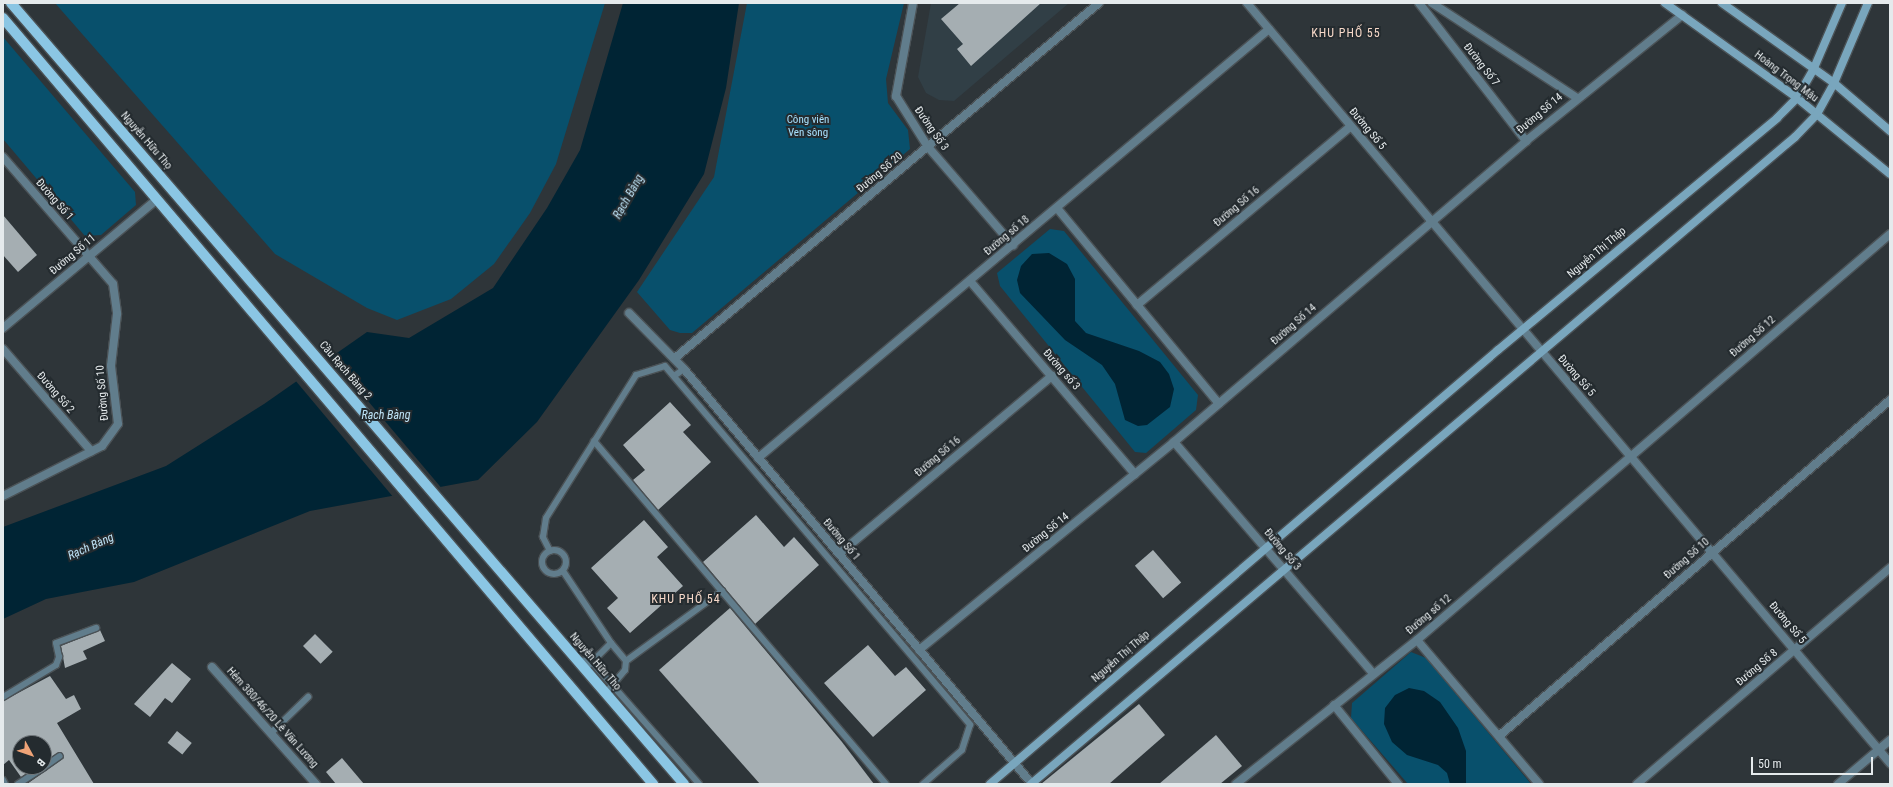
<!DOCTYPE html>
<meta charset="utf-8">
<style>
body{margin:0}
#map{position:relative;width:1893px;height:787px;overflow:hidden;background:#2e3539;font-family:"Roboto Condensed",sans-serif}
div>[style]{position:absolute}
.built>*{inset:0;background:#313f46}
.green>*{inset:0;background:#08506c}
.water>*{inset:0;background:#002434}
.pier>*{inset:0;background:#2e3539}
.building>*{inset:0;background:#a5aeb2;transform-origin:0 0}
.roads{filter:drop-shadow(1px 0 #4b5256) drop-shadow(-1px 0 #4b5256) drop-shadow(0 1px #4b5256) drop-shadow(0 -1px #4b5256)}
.lane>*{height:6px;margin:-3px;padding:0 3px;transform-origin:3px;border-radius:3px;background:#617d8c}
.lane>.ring{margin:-3px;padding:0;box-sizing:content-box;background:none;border:6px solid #617d8c;border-radius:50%}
.street>*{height:8px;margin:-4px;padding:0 4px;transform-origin:4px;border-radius:4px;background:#617d8c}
.secondary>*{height:8px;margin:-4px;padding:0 4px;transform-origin:4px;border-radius:4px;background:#79a6bd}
.primary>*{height:10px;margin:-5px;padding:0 5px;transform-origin:5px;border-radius:5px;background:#8bc6e4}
span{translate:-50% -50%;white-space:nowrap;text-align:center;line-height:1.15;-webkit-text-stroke:4px #242b2f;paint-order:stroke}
.street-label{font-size:11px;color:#e5eaec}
.park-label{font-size:11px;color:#a7e0fd}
.neighbourhood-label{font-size:12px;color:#f7d9c9;letter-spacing:1px}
.water-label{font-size:12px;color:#bde2f5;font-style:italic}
.frame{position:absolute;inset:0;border:4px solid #e5eaec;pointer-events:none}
.north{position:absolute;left:12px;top:735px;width:40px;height:40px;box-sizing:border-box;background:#242b2f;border:1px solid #71777b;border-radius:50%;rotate:130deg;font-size:11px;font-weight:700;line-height:16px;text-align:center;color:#e5eaec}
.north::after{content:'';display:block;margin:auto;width:14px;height:18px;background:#efa377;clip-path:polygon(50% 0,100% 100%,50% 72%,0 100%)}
.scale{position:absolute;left:1751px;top:757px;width:122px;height:18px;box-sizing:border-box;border:2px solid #e5eaec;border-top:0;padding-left:5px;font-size:12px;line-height:14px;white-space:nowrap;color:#e5eaec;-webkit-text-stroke:3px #242b2f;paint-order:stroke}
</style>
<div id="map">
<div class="built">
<i style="clip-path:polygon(931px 3px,1069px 3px,954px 101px,939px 100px,926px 93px,918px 77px)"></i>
</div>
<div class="green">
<i style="clip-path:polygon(55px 3px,605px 3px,556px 164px,530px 213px,494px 264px,451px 299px,397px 320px,367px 308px,275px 254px)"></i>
<i style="clip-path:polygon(747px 3px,904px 3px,886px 79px,888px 103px,908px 130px,910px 149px,692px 333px,680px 333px,670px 330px,637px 292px,714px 177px)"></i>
<i style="clip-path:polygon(3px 37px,135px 192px,136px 205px,101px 235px,85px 236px,3px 139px)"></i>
<i style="clip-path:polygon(1050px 229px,1064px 231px,1198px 395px,1196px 410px,1146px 453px,1135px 452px,1000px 286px,997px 273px)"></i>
<i style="clip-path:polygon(1411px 652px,1426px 658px,1531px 784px,1408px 784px,1351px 718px,1352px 703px)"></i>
</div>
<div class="water">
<i style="clip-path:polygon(623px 3px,739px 3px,726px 88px,704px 174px,639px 280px,537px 422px,478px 480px,310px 511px,134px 582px,46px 599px,3px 619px,3px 527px,166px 466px,264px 404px,367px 332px,409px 338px,493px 288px,547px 208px,580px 150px)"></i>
<i style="clip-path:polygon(1049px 253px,1067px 264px,1075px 279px,1075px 321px,1086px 333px,1139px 351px,1160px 362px,1169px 374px,1174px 389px,1170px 407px,1147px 425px,1138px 426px,1125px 420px,1115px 384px,1102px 365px,1065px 340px,1020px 293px,1017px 280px,1021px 266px,1032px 254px)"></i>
<i style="clip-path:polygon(1409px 688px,1424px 691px,1440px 702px,1458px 728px,1466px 751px,1466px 784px,1450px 784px,1447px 773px,1438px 765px,1407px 755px,1392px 742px,1384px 724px,1385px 708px,1395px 695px)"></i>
</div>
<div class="pier">
<i style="clip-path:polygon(330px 356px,444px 491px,394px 498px,295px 380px)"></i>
</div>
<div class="building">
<i style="clip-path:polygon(960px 3px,1041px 3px,971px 66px,957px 49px,963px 44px,941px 19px)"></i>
<i style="clip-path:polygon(3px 215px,37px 255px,18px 272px,3px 255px)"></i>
<i style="clip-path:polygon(670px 402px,691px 425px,683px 432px,711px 462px,658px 510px,633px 480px,645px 470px,623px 445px)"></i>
<i style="clip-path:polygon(756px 515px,784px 547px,794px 537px,819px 565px,755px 624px,703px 562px)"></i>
<i style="clip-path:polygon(644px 520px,668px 547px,657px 557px,683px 586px,630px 633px,607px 608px,618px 598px,591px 568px)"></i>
<i style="left:1153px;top:550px;width:43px;height:24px;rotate:49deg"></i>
<i style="clip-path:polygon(730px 608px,842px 742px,874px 784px,760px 784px,659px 670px)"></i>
<i style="clip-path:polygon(100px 630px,105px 641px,83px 651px,87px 659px,65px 668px,61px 646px)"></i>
<i style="left:315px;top:634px;width:25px;height:17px;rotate:45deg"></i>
<i style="clip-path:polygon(868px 645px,895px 676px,906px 667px,926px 690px,873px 737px,824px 683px)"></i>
<i style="clip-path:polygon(172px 663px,191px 679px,172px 703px,165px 698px,150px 717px,134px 704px)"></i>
<i style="clip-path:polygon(50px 676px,66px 699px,74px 695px,81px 709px,57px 723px,94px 784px,27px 784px,64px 758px,59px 752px,44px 762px,44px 743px,20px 743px,20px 767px,36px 767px,21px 777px,9px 760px,3px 765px,3px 701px)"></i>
<i style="clip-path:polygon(1139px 704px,1165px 735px,1109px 784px,1041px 784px)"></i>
<i style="left:177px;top:731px;width:19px;height:15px;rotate:39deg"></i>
<i style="clip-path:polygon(1216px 735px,1242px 766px,1220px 784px,1159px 784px)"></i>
<i style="clip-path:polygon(342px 758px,364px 784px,336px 784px,326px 772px)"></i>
</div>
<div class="roads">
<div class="lane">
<i style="left:674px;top:376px;width:12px;rotate:-35deg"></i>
<i style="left:594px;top:441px;width:450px;rotate:49.6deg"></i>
<i class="ring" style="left:542px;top:550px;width:18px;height:18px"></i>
<i style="left:550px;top:551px;width:16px;rotate:-117deg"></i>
<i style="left:543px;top:537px;width:19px;rotate:-81deg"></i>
<i style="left:546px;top:518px;width:169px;rotate:-57.8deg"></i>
<i style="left:636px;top:375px;width:30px;rotate:-17deg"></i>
<i style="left:665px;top:366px;width:471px;rotate:49.6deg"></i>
<i style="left:970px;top:725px;width:26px;rotate:108deg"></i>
<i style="left:962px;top:750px;width:52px;rotate:138.9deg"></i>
<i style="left:563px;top:571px;width:87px;rotate:56.3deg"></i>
<i style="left:578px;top:660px;width:14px;rotate:8deg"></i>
<i style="left:592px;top:662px;width:162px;rotate:48.7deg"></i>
<i style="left:626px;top:661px;width:119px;rotate:-36.1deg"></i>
<i style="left:589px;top:665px;width:31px;rotate:-45deg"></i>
<i style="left:611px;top:643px;width:23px;rotate:50deg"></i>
<i style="left:626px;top:661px;width:9px;rotate:96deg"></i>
<i style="left:625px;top:670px;width:30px;rotate:130deg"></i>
<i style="left:3px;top:697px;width:62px;rotate:-31.1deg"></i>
<i style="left:56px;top:665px;width:9px;rotate:-69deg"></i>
<i style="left:59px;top:657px;width:14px;rotate:-102deg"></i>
<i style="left:56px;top:643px;width:43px;rotate:-20.6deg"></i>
<i style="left:271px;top:733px;width:52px;rotate:-44.2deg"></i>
<i style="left:44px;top:767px;width:19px;rotate:-35deg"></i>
<i style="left:3px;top:780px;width:4px;rotate:63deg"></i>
<i style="left:18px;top:784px;width:31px;rotate:-33deg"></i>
</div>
<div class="street">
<i style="left:913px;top:3px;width:95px;rotate:100.4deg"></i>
<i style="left:896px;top:96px;width:60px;rotate:57.9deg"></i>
<i style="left:928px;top:147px;width:130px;rotate:49.1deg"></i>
<i style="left:1247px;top:3px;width:996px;rotate:49.77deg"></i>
<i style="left:1419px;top:3px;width:175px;rotate:52.2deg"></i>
<i style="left:1432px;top:3px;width:173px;rotate:33.2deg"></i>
<i style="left:3px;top:157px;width:168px;rotate:49.1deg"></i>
<i style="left:113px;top:284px;width:30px;rotate:82deg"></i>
<i style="left:117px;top:314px;width:52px;rotate:96.6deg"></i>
<i style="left:111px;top:366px;width:58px;rotate:83.1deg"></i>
<i style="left:118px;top:424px;width:27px;rotate:126deg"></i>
<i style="left:102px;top:446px;width:111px;rotate:153.2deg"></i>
<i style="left:1057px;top:208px;width:254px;rotate:50.4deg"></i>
<i style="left:970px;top:281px;width:254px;rotate:49.5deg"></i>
<i style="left:1137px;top:305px;width:278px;rotate:-39.9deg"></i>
<i style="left:629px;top:313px;width:78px;rotate:45.5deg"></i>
<i style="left:684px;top:369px;width:542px;rotate:50.02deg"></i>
<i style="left:3px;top:328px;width:199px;rotate:-39.9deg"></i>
<i style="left:3px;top:349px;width:135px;rotate:49.2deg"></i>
<i style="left:675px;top:358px;width:553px;rotate:-39.94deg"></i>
<i style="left:1174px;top:442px;width:305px;rotate:49.3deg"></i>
<i style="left:758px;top:458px;width:667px;rotate:-40.01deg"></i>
<i style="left:839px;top:554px;width:278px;rotate:-39.9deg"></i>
<i style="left:1417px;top:640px;width:189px;rotate:49.7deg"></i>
<i style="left:919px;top:650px;width:329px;rotate:-39.2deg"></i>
<i style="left:1174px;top:442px;width:463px;rotate:-40.5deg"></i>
<i style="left:1526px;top:141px;width:201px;rotate:-38.9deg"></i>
<i style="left:212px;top:667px;width:157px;rotate:48.4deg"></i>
<i style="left:1334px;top:705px;width:102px;rotate:51deg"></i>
<i style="left:1499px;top:736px;width:516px;rotate:-40.67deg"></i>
<i style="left:1236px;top:784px;width:231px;rotate:-38.5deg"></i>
<i style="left:1417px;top:640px;width:623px;rotate:-40.64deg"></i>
<i style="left:1637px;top:784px;width:333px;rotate:-40.5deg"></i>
<i style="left:1838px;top:784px;width:68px;rotate:-40.2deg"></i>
</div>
<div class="secondary">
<i style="left:1665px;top:3px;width:163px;rotate:35.7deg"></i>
<i style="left:1797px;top:98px;width:120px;rotate:39.3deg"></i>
<i style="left:1722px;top:3px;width:138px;rotate:35.5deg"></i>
<i style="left:1834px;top:83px;width:74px;rotate:40.6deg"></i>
<i style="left:990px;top:784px;width:668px;rotate:-40.51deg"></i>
<i style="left:1498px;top:350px;width:363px;rotate:-39.7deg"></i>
<i style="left:1777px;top:118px;width:28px;rotate:-45deg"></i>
<i style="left:1797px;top:98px;width:34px;rotate:-60deg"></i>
<i style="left:1814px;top:68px;width:71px;rotate:-66.7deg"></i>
<i style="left:1031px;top:784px;width:1001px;rotate:-40.26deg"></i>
<i style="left:1795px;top:137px;width:32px;rotate:-46deg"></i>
<i style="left:1817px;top:114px;width:35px;rotate:-61deg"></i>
<i style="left:1834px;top:83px;width:87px;rotate:-67deg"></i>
</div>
<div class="primary">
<i style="left:11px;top:3px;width:1031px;rotate:49.25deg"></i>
<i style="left:3px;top:18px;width:1005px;rotate:49.68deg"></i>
</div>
</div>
<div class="street-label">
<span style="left:1481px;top:65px;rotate:52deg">Đường Số 7</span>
<span style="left:1786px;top:77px;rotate:37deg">Hoàng Trọng Mậu</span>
<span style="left:1540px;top:114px;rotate:-40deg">Đường Số 14</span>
<span style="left:931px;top:129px;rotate:55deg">Đường Số 3</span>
<span style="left:1367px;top:129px;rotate:50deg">Đường Số 5</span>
<span style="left:146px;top:141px;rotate:49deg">Nguyễn Hữu Thọ</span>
<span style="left:880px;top:173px;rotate:-40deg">Đường Số 20</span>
<span style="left:54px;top:200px;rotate:49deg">Đường Số 1</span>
<span style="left:1237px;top:207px;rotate:-40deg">Đường Số 16</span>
<span style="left:1007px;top:236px;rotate:-40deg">Đường số 18</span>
<span style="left:1597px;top:253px;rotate:-40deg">Nguyễn Thị Thập</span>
<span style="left:73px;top:255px;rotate:-40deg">Đường Số 11</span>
<span style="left:1294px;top:325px;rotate:-41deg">Đường Số 14</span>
<span style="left:1753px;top:337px;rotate:-41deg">Đường Số 12</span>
<span style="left:1061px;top:370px;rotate:49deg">Đường số 3</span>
<span style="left:345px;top:371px;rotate:49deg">Cầu Rạch Bàng 2</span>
<span style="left:1576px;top:376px;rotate:49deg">Đường Số 5</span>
<span style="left:55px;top:393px;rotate:49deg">Đường Số 2</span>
<span style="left:103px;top:393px;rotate:-95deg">Đường Số 10</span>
<span style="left:938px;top:457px;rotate:-40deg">Đường Số 16</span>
<span style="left:1046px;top:533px;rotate:-39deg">Đường Số 14</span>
<span style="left:841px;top:540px;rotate:50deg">Đường Số 1</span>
<span style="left:1282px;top:550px;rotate:50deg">Đường Số 3</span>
<span style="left:1687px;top:559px;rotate:-41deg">Đường Số 10</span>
<span style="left:1429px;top:615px;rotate:-40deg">Đường số 12</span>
<span style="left:1787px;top:623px;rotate:50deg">Đường Số 5</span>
<span style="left:1121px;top:657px;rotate:-41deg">Nguyễn Thị Thập</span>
<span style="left:595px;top:662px;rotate:49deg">Nguyễn Hữu Thọ</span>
<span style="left:1757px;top:668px;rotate:-40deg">Đường Số 8</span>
<span style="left:272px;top:718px;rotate:48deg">Hẻm 380/46/20 Lê Văn Lương</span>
</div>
<div class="park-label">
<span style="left:808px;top:127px">Công viên<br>Ven sông</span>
</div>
<div class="neighbourhood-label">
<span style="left:1346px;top:34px">KHU PHỐ 55</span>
<span style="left:686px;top:600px">KHU PHỐ 54</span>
</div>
<div class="water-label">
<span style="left:629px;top:197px;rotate:-60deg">Rạch Bàng</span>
<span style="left:386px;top:416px">Rạch Bàng</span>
<span style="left:91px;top:547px;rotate:-24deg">Rạch Bàng</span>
</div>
<div class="frame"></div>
<div class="north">B</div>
<div class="scale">50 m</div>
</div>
